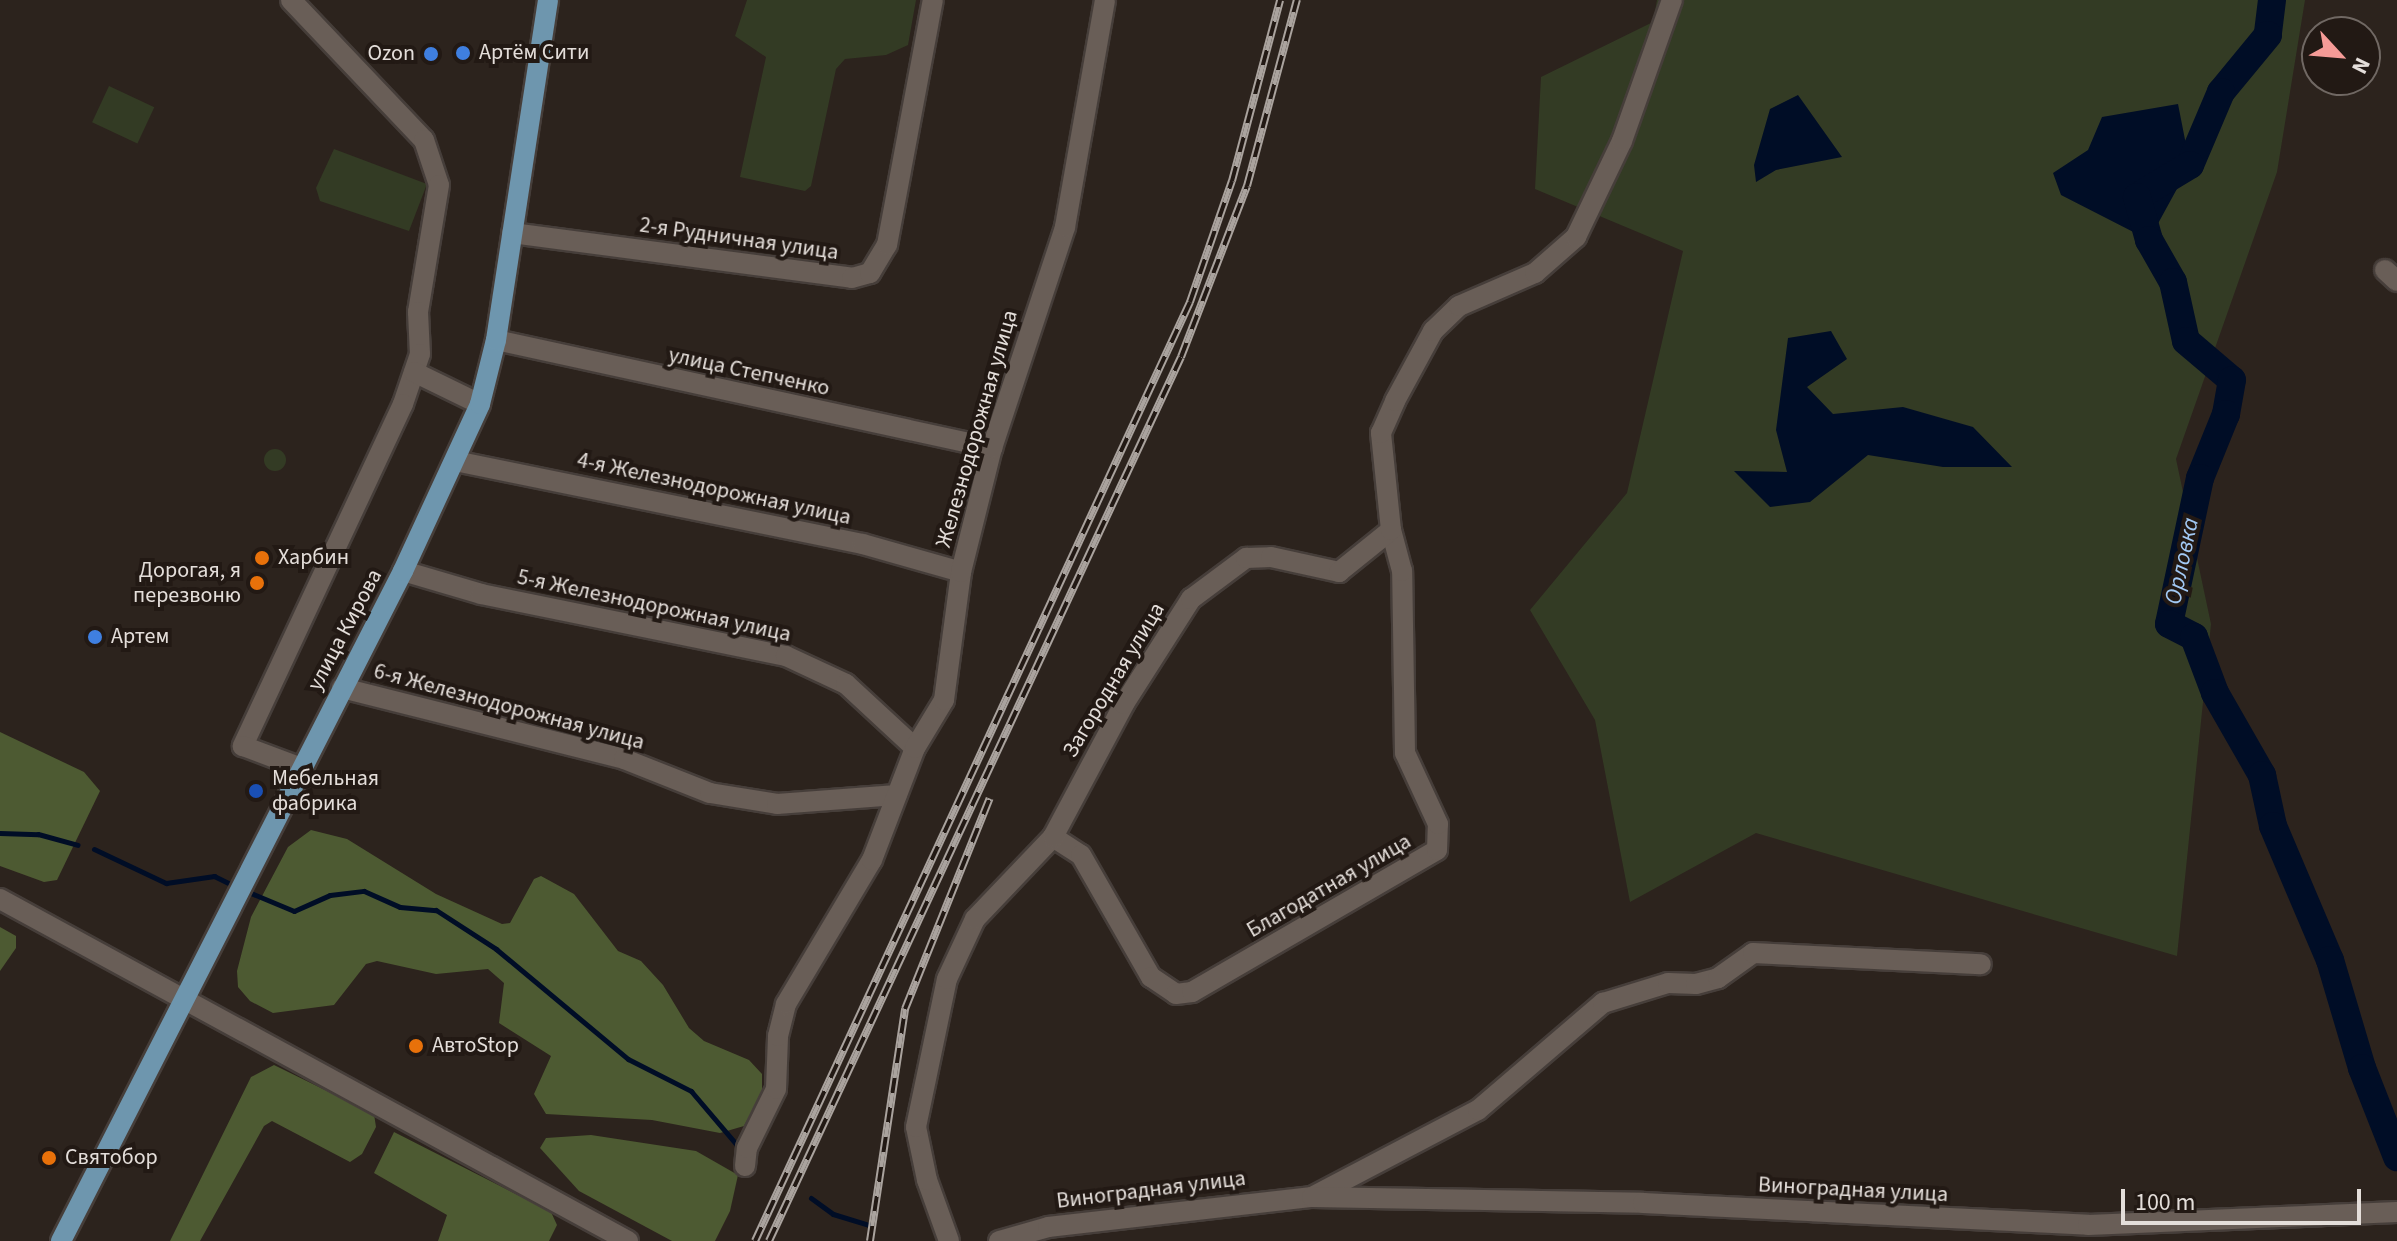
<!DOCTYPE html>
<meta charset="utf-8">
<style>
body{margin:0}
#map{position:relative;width:2397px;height:1241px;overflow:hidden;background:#2c231d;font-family:"Source Sans 3",sans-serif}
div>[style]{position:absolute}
.green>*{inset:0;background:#333b24;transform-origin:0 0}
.round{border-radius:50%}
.forest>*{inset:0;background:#4d5a32}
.water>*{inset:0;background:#000d26}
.stream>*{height:5px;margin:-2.5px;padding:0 2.5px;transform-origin:2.5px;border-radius:2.5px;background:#000d26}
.river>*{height:28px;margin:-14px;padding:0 14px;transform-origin:14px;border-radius:14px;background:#000d26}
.roads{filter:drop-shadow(2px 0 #463e3a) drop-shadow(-2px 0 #463e3a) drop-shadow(0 2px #463e3a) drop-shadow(0 -2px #463e3a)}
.minor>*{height:20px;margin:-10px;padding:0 10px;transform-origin:10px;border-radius:10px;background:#695e57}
.major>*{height:20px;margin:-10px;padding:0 10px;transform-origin:10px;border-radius:10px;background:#6e96ae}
.rail>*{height:8px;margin-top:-4px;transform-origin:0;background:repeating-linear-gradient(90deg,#221914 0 15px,#aaa39e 0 30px);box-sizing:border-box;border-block:2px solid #aaa39e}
.dots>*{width:22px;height:22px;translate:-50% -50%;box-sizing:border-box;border:4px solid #221914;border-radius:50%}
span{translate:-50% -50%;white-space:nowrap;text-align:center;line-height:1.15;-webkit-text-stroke:8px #221914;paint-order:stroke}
.poi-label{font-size:22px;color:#e4deda}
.left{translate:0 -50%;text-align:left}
.right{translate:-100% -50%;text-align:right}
.street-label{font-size:22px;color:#e4deda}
.water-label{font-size:24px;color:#a2c9f4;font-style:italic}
.north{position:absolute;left:2301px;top:16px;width:80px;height:80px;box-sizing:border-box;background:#221914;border:2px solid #706863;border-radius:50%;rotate:116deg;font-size:22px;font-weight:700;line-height:32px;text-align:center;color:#e4deda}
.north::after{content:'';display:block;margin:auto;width:28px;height:36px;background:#f59b97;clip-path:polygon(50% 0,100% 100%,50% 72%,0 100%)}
.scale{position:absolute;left:2121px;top:1189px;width:240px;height:36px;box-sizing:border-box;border:4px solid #e4deda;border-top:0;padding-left:10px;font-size:24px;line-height:28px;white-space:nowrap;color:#e4deda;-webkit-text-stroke:6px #221914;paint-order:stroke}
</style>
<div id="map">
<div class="green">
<i style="clip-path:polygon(747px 0,916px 0,908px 45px,886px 55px,845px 59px,836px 69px,811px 186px,805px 191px,740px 177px,766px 57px,735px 36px)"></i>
<i style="clip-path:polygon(1657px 0,2305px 0,2277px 172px,2176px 459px,2211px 624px,2177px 956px,1756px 833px,1630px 902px,1595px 720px,1530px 610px,1627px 493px,1683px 251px,1535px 189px,1541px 77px,1653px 22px)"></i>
<i style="left:109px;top:86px;width:50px;height:40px;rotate:25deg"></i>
<i style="clip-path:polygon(334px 149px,427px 184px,409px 231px,320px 201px,316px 188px)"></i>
<i class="round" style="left:264px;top:449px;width:22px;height:22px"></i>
</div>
<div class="forest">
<i style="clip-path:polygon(0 732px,84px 772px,100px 791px,57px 880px,44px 882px,0 866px)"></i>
<i style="clip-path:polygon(311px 830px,347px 839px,436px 894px,502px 924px,510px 923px,534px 879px,541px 876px,574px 894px,618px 951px,641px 961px,663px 985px,689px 1028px,704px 1041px,749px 1060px,762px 1074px,762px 1093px,744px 1126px,720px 1133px,652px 1120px,546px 1114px,534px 1094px,551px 1056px,499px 1023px,504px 983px,488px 969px,436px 974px,377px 961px,366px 964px,334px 1005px,273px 1013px,250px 1001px,238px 987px,237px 971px,251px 917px,288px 847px)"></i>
<i style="clip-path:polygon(0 927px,16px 936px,16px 948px,0 971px)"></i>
<i style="clip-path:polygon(274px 1065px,374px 1114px,376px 1127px,362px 1154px,350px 1162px,272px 1121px,264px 1126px,200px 1241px,170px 1241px,251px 1077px)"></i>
<i style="clip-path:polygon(394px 1132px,551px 1212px,557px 1225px,549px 1241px,438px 1241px,447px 1215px,374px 1173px)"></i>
<i style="clip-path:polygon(591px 1135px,696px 1151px,738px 1175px,730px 1211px,715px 1241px,672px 1241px,579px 1191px,540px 1148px,546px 1138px)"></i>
</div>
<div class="water">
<i style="clip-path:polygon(1798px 95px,1842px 157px,1776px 170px,1756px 182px,1754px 165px,1770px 109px)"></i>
<i style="clip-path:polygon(2178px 104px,2190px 165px,2149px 240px,2061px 195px,2053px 173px,2088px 150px,2102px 117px)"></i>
<i style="clip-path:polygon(1831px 331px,1847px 359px,1807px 387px,1833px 414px,1903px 407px,1973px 427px,2012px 467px,1943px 467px,1868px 455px,1810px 502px,1770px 507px,1734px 471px,1787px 472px,1776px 430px,1788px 338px)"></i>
</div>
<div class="stream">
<i style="left:0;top:833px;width:38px;rotate:2deg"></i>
<i style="left:38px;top:834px;width:41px;rotate:15.4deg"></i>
<i style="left:94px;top:849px;width:80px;rotate:25.3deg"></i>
<i style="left:166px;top:883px;width:49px;rotate:-8.3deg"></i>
<i style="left:214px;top:876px;width:25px;rotate:26deg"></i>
<i style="left:246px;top:891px;width:52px;rotate:22.6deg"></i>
<i style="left:294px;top:911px;width:39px;rotate:-24deg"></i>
<i style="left:330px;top:895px;width:34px;rotate:-7deg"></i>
<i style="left:364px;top:891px;width:39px;rotate:24deg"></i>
<i style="left:400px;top:907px;width:36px;rotate:5deg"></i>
<i style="left:436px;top:910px;width:72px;rotate:33deg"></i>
<i style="left:496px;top:949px;width:172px;rotate:39.8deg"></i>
<i style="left:628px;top:1059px;width:71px;rotate:26.9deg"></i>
<i style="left:691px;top:1091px;width:71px;rotate:49.6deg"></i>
<i style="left:811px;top:1198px;width:27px;rotate:36deg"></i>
<i style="left:833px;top:1214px;width:38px;rotate:17deg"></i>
</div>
<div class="river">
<i style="left:2272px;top:0;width:35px;rotate:97deg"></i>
<i style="left:2268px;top:35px;width:74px;rotate:129.5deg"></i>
<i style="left:2221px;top:92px;width:79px;rotate:113deg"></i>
<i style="left:2190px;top:165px;width:62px;rotate:148.9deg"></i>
<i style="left:2137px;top:197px;width:45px;rotate:74.4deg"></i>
<i style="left:2149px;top:240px;width:48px;rotate:60.3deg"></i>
<i style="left:2173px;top:282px;width:60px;rotate:77.6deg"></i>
<i style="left:2186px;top:341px;width:60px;rotate:40.3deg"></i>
<i style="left:2232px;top:380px;width:35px;rotate:100deg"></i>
<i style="left:2226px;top:414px;width:69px;rotate:112.1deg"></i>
<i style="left:2200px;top:478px;width:149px;rotate:102deg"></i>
<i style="left:2169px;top:624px;width:28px;rotate:27deg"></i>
<i style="left:2194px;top:637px;width:60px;rotate:69.4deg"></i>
<i style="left:2215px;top:693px;width:95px;rotate:60.2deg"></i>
<i style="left:2262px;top:775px;width:52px;rotate:77.8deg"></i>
<i style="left:2273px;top:826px;width:146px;rotate:67deg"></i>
<i style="left:2330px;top:960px;width:113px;rotate:73.5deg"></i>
<i style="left:2362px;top:1068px;width:96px;rotate:68.5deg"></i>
</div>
<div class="roads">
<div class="minor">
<i style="left:291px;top:0;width:193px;rotate:46.5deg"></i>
<i style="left:424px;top:140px;width:47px;rotate:71.6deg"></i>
<i style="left:439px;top:185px;width:129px;rotate:99.4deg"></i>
<i style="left:418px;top:312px;width:42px;rotate:87.3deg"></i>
<i style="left:420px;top:354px;width:53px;rotate:108.8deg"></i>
<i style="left:403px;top:404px;width:378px;rotate:115.1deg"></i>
<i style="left:243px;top:746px;width:60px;rotate:20.6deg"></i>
<i style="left:512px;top:233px;width:343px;rotate:7.5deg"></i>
<i style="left:852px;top:278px;width:19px;rotate:-16deg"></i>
<i style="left:870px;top:273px;width:33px;rotate:-59deg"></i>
<i style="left:887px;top:245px;width:249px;rotate:-79.4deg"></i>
<i style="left:2385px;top:270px;width:16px;rotate:43deg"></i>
<i style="left:496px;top:340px;width:508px;rotate:12.28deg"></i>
<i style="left:414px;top:372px;width:73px;rotate:25.9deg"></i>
<i style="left:455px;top:461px;width:416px;rotate:11.5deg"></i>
<i style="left:863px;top:544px;width:102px;rotate:15.9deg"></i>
<i style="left:403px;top:571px;width:81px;rotate:16.4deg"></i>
<i style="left:481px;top:594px;width:311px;rotate:11.5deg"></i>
<i style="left:786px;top:656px;width:66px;rotate:25deg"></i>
<i style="left:846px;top:684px;width:94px;rotate:42.8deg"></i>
<i style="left:342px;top:688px;width:291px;rotate:14.1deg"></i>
<i style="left:624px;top:759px;width:92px;rotate:21.6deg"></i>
<i style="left:710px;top:793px;width:68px;rotate:9.3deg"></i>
<i style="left:777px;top:804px;width:120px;rotate:-4.3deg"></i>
<i style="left:1053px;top:837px;width:33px;rotate:33deg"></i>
<i style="left:1081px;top:855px;width:141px;rotate:60.2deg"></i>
<i style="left:1151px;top:977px;width:30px;rotate:34deg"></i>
<i style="left:1176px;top:994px;width:16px;rotate:-7deg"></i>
<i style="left:1192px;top:992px;width:283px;rotate:-30.1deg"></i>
<i style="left:1437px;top:850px;width:26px;rotate:-88deg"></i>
<i style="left:1438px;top:824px;width:78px;rotate:-114.9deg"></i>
<i style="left:1405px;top:753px;width:182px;rotate:-90.9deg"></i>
<i style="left:1402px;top:571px;width:42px;rotate:-105deg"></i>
<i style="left:0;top:899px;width:715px;rotate:28.57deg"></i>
<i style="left:745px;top:1166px;width:18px;rotate:-84deg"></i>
<i style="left:747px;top:1148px;width:66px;rotate:-63.8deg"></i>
<i style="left:776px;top:1089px;width:53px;rotate:-87.8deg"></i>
<i style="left:778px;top:1036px;width:33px;rotate:-76deg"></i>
<i style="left:786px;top:1004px;width:168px;rotate:-59.2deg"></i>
<i style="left:872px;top:860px;width:120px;rotate:-69deg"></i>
<i style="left:915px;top:748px;width:56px;rotate:-58.9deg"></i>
<i style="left:944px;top:700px;width:129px;rotate:-82.4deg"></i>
<i style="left:961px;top:572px;width:128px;rotate:-76deg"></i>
<i style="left:992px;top:448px;width:233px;rotate:-71.7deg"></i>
<i style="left:1065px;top:227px;width:230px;rotate:-80deg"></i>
<i style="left:1314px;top:1196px;width:185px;rotate:-27.7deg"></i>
<i style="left:1478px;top:1110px;width:165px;rotate:-40.6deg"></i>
<i style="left:1603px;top:1003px;width:68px;rotate:-17.1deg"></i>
<i style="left:1668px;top:983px;width:28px;rotate:2deg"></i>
<i style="left:1696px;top:984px;width:23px;rotate:-15deg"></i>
<i style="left:1718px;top:978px;width:43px;rotate:-35.5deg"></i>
<i style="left:1753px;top:953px;width:228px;rotate:2.8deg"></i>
<i style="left:949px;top:1241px;width:65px;rotate:-109.8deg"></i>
<i style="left:927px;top:1180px;width:54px;rotate:-101.7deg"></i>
<i style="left:916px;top:1127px;width:151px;rotate:-78.2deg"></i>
<i style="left:947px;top:979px;width:66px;rotate:-65deg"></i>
<i style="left:975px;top:919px;width:113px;rotate:-46.4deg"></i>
<i style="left:1053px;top:837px;width:151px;rotate:-61.9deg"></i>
<i style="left:1124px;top:704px;width:125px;rotate:-57.5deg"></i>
<i style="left:1191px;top:599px;width:69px;rotate:-36.7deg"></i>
<i style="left:1246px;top:558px;width:25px;rotate:-2deg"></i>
<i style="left:1271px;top:557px;width:70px;rotate:12.4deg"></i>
<i style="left:1339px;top:572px;width:67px;rotate:-38.9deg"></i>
<i style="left:1391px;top:530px;width:98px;rotate:-95.9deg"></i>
<i style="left:1381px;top:433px;width:35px;rotate:-66deg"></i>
<i style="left:1395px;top:401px;width:80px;rotate:-61.5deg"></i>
<i style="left:1433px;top:331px;width:36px;rotate:-44deg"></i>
<i style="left:1459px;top:306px;width:83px;rotate:-23.5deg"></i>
<i style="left:1535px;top:273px;width:55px;rotate:-41.3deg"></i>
<i style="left:1576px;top:237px;width:106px;rotate:-64.4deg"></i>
<i style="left:1622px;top:141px;width:150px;rotate:-70.5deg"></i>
<i style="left:999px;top:1241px;width:51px;rotate:-15.9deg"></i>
<i style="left:1048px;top:1227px;width:266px;rotate:-6.5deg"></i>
<i style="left:1312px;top:1197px;width:331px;rotate:1deg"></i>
<i style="left:1643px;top:1203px;width:446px;rotate:2.8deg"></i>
<i style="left:2088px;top:1225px;width:309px;rotate:-2.4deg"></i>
</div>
<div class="major">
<i style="left:61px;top:1241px;width:752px;rotate:-62.96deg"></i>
<i style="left:403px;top:571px;width:184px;rotate:-65.2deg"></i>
<i style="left:480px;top:404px;width:66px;rotate:-76deg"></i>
<i style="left:496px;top:340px;width:344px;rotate:-81.3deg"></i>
</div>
</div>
<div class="rail">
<i style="left:755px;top:1241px;width:1035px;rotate:-65.14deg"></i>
<i style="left:1190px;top:302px;width:128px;rotate:-70.9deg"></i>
<i style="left:1232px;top:181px;width:187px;rotate:-75.1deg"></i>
<i style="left:769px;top:1241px;width:975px;rotate:-65.01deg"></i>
<i style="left:1181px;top:357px;width:183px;rotate:-68.9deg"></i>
<i style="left:1247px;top:186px;width:193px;rotate:-75deg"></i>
<i style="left:870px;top:1241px;width:235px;rotate:-81.4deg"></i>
<i style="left:905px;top:1009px;width:227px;rotate:-68.1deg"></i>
</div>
<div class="dots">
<i style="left:463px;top:53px;background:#3f7fe0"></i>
<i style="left:431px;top:54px;background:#3f7fe0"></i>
<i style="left:262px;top:558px;background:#e8710a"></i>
<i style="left:257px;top:583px;background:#e8710a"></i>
<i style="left:95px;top:637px;background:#3f7fe0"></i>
<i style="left:256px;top:791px;background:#1a4fb4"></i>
<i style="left:416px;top:1046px;background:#e8710a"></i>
<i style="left:49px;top:1158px;background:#e8710a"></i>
</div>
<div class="poi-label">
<span class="left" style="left:479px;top:53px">Артём Сити</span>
<span class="right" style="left:415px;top:54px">Ozon</span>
<span class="left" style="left:278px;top:558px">Харбин</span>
<span class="right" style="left:241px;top:583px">Дорогая, я<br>перезвоню</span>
<span class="left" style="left:111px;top:637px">Артем</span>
<span class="left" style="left:272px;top:791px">Мебельная<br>фабрика</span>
<span class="left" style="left:432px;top:1046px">АвтоStop</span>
<span class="left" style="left:65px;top:1158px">Святобор</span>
</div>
<div class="street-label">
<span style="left:739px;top:239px;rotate:8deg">2-я Рудничная улица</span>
<span style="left:749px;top:372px;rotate:12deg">улица Степченко</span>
<span style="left:977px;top:429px;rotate:-74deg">Железнодорожная улица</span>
<span style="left:714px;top:489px;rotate:12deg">4-я Железнодорожная улица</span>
<span style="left:654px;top:606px;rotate:12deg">5-я Железнодорожная улица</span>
<span style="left:345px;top:630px;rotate:-62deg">улица Кирова</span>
<span style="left:1114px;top:680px;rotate:-59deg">Загородная улица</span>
<span style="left:509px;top:707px;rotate:15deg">6-я Железнодорожная улица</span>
<span style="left:1329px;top:886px;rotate:-30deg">Благодатная улица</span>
<span style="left:1151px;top:1190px;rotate:-7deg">Виноградная улица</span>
<span style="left:1853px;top:1190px;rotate:3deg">Виноградная улица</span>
</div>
<div class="water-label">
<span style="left:2182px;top:561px;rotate:-78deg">Орловка</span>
</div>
<div class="north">N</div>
<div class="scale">100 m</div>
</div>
